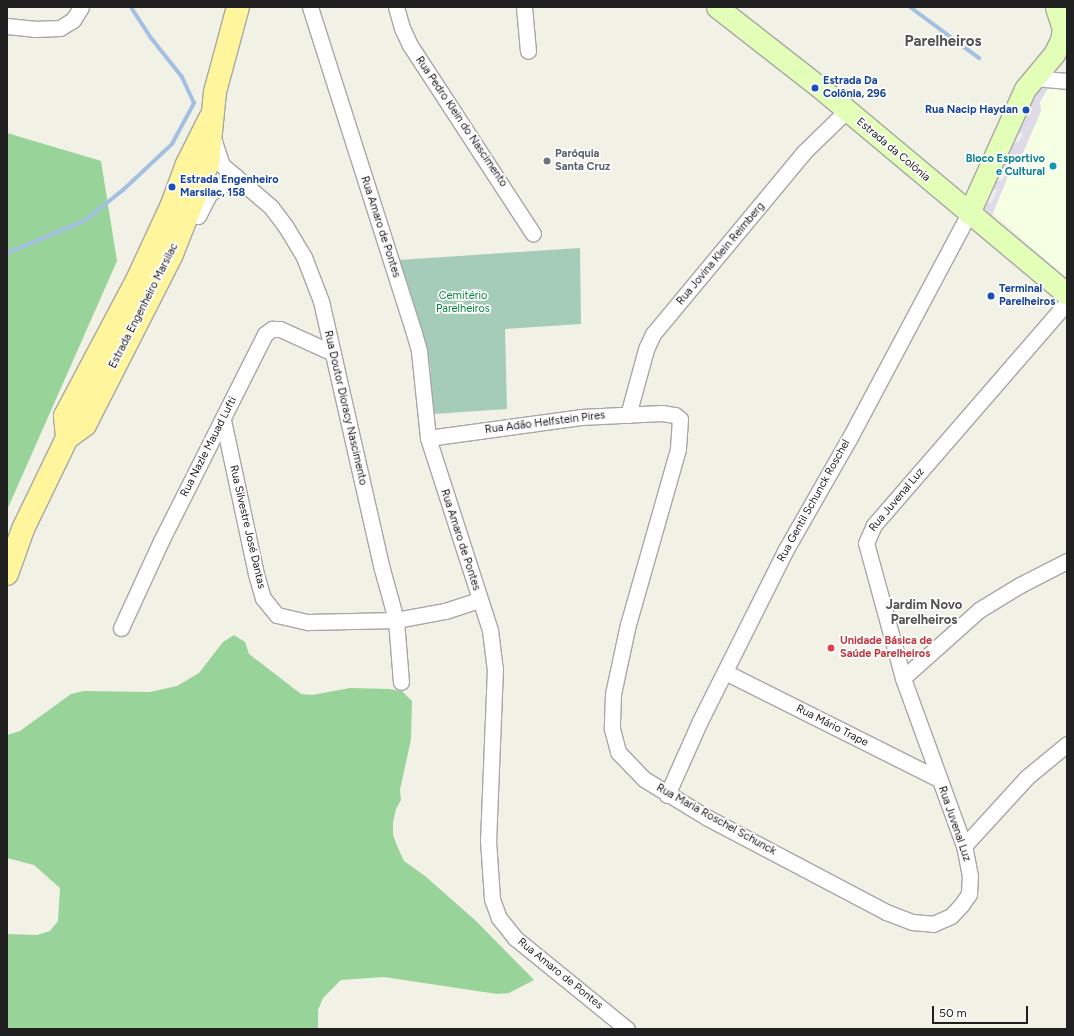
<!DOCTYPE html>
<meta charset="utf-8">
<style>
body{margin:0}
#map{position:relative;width:1074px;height:1036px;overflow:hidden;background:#f1f1e6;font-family:Figtree,sans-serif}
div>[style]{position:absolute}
.education>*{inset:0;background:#f5ffe1}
.forest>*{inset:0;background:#98d39a}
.cemetery>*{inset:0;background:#a5ccb8}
.parking>*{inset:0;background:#ececec}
.plaza>*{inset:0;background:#dedae7}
.stream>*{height:4px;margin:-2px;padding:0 2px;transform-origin:2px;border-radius:2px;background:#a3bfe1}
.roads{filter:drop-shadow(1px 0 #a7a7a7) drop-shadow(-1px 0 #a7a7a7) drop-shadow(0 1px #a7a7a7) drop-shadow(0 -1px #a7a7a7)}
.street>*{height:15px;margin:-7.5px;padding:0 7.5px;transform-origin:7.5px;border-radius:7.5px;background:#fff}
.secondary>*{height:21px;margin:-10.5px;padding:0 10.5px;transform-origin:10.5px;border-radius:10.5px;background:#e3feb7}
.primary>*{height:22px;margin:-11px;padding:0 11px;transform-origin:11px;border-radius:11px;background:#fff59d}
.dots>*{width:11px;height:11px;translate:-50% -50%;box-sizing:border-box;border:2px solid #fff;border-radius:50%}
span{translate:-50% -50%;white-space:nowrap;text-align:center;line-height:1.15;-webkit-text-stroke:3.5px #fff;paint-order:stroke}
.transit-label{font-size:11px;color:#164399;font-weight:700}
.left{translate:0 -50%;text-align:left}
.right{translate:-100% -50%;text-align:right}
.street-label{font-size:11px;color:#202020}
.worship-label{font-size:11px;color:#5b616d;font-weight:700}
.culture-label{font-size:11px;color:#0d838f;font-weight:700}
.park-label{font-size:11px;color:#04883b}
.health-label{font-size:11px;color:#be3a42;font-weight:700}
.quarter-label{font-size:13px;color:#535353;font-weight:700}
.district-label{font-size:15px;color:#535353;font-weight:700}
.frame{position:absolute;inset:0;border:8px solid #202020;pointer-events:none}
.scale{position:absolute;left:932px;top:1006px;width:96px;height:18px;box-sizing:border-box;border:2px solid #202020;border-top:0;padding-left:5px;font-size:12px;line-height:14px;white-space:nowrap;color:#202020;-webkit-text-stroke:3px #fff;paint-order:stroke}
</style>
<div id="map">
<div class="education">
<i style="clip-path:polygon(1048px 88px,1067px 92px,1067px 278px,993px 213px,1013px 163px,1041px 111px,1040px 102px)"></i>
</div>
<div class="forest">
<i style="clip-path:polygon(7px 133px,101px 161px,117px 261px,7px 510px)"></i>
<i style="clip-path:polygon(234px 635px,245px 642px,249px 654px,301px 694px,312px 695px,350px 688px,389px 689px,402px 691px,412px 701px,411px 739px,400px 790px,401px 800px,396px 809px,393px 822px,393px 835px,398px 848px,404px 861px,425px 876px,476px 921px,534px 980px,509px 993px,497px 994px,384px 977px,341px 980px,323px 998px,318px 1010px,318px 1029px,7px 1029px,7px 934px,37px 935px,50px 931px,58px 921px,60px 888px,34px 865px,7px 858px,7px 735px,20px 731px,71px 694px,84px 691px,150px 692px,177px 686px,199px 673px,223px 642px)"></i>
</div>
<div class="cemetery">
<i style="clip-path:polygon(580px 248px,581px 324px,505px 329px,507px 409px,433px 414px,430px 364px,398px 260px)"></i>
</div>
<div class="parking">
<i style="clip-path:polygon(1024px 133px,1020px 141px,1008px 146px,1003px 156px,1013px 157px,992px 202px,976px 206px,1006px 137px)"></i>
</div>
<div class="plaza">
<i style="clip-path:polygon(1037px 84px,1048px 88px,1040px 102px,1041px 111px,1020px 160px,1013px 163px,989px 223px,978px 206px,992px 202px,998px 189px,988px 190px,992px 181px,1002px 181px,1007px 171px,997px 169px,999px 164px,1010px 162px,1012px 157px,1003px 156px,1008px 146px,1020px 141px,1023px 133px,1008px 136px)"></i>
</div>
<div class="stream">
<i style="left:910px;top:7px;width:86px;rotate:36.5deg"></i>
<i style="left:7px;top:253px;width:83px;rotate:-22.6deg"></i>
<i style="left:84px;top:221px;width:50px;rotate:-38.5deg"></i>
<i style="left:123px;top:190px;width:67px;rotate:-43.2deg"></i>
<i style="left:172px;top:144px;width:47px;rotate:-61.8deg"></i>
<i style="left:194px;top:103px;width:29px;rotate:-115deg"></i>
<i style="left:182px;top:77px;width:50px;rotate:-128.5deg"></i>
<i style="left:151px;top:38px;width:37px;rotate:-123deg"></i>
</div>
<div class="roads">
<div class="street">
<i style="left:310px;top:7px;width:342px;rotate:72.3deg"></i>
<i style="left:414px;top:333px;width:19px;rotate:74deg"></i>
<i style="left:419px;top:351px;width:87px;rotate:84.1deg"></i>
<i style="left:428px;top:438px;width:202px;rotate:72.1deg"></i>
<i style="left:490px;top:630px;width:38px;rotate:83deg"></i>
<i style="left:495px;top:668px;width:172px;rotate:92.3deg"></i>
<i style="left:488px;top:840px;width:59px;rotate:86.1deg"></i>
<i style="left:492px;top:899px;width:20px;rotate:70deg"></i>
<i style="left:499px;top:918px;width:26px;rotate:51deg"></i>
<i style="left:515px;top:938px;width:144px;rotate:39.1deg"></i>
<i style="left:396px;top:7px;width:22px;rotate:74deg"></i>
<i style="left:402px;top:28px;width:19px;rotate:65deg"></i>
<i style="left:410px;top:45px;width:225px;rotate:56.9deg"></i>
<i style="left:524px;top:7px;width:44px;rotate:84.8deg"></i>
<i style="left:7px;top:26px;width:27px;rotate:6deg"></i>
<i style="left:34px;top:29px;width:26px;rotate:-2deg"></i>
<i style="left:60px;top:28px;width:15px;rotate:-32deg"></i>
<i style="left:73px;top:20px;width:15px;rotate:-58deg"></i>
<i style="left:1033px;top:78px;width:34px;rotate:5deg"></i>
<i style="left:214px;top:141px;width:25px;rotate:72deg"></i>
<i style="left:222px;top:165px;width:65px;rotate:40.6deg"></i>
<i style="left:271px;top:207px;width:25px;rotate:53deg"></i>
<i style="left:286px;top:227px;width:35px;rotate:59deg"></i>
<i style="left:304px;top:257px;width:47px;rotate:68.9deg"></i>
<i style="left:321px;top:301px;width:275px;rotate:77.2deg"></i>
<i style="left:382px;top:569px;width:53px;rotate:74.6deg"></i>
<i style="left:396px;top:620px;width:62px;rotate:85.4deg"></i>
<i style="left:198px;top:216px;width:25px;rotate:-63deg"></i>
<i style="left:209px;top:194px;width:32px;rotate:-34deg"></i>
<i style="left:628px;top:415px;width:68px;rotate:-74.7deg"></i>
<i style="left:646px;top:349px;width:17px;rotate:-65deg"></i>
<i style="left:653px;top:334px;width:236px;rotate:-50.3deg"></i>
<i style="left:804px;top:152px;width:59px;rotate:-44.3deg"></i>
<i style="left:223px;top:420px;width:157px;rotate:77.9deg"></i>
<i style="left:256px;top:574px;width:25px;rotate:74deg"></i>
<i style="left:263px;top:598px;width:22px;rotate:51deg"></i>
<i style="left:277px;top:615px;width:32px;rotate:13deg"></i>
<i style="left:308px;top:622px;width:88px;rotate:-1.3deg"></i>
<i style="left:396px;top:620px;width:50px;rotate:-10.4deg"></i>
<i style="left:445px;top:611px;width:36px;rotate:-18deg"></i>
<i style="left:428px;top:438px;width:154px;rotate:-7.8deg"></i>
<i style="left:581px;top:417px;width:81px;rotate:-2.8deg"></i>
<i style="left:662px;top:413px;width:13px;rotate:9deg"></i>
<i style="left:675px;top:415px;width:6px;rotate:39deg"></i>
<i style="left:680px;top:419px;width:30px;rotate:94deg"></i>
<i style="left:678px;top:449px;width:182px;rotate:105.9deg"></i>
<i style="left:628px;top:624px;width:72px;rotate:102.1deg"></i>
<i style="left:613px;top:694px;width:35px;rotate:92deg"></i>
<i style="left:612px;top:729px;width:24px;rotate:75deg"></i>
<i style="left:618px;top:752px;width:37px;rotate:46deg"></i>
<i style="left:644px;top:779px;width:73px;rotate:31.5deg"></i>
<i style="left:706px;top:817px;width:204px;rotate:27.8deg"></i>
<i style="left:886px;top:912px;width:28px;rotate:21deg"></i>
<i style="left:912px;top:922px;width:21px;rotate:5deg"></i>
<i style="left:933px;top:924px;width:20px;rotate:-24deg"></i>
<i style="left:951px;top:916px;width:16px;rotate:-47deg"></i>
<i style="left:962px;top:904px;width:12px;rotate:-55deg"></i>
<i style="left:969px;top:894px;width:18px;rotate:-87deg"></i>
<i style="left:970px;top:876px;width:31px;rotate:-101deg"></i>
<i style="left:964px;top:846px;width:179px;rotate:-110deg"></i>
<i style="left:903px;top:678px;width:140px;rotate:-105.3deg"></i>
<i style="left:866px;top:543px;width:20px;rotate:-66deg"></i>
<i style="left:874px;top:525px;width:295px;rotate:-49.1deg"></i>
<i style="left:121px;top:628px;width:96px;rotate:-65.3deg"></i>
<i style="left:161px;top:541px;width:232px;rotate:-63.3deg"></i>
<i style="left:265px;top:334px;width:9px;rotate:-36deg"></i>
<i style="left:272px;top:329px;width:8px"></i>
<i style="left:280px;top:329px;width:58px;rotate:24.4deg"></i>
<i style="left:725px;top:672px;width:239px;rotate:26.6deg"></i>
<i style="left:903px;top:678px;width:102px;rotate:-41.8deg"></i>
<i style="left:979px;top:610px;width:48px;rotate:-31.4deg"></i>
<i style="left:1020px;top:585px;width:53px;rotate:-27.1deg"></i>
<i style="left:667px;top:795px;width:81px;rotate:-66deg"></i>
<i style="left:700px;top:721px;width:190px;rotate:-63.4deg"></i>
<i style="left:785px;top:551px;width:129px;rotate:-60.3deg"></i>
<i style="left:849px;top:439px;width:256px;rotate:-62deg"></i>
<i style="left:964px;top:846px;width:93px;rotate:-47.6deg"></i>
<i style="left:1027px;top:777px;width:52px;rotate:-39.5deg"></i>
</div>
<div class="secondary">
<i style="left:717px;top:7px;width:127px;rotate:38deg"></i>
<i style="left:817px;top:85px;width:326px;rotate:39.9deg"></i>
<i style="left:969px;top:213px;width:136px;rotate:-65.7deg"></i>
<i style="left:1025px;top:89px;width:45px;rotate:-50.4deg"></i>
<i style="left:1054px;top:54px;width:16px;rotate:-63deg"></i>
<i style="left:1061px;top:40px;width:11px;rotate:-80deg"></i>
<i style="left:1063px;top:29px;width:23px;rotate:-108deg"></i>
</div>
<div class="primary">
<i style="left:67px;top:438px;width:22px;rotate:-36deg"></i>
<i style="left:85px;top:425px;width:192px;rotate:-63deg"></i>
<i style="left:172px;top:254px;width:98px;rotate:-68.4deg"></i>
<i style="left:208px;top:163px;width:71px;rotate:-84.4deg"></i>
<i style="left:215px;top:92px;width:88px;rotate:-74.9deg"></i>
<i style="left:7px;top:574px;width:48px;rotate:-70.4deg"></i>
<i style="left:23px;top:529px;width:101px;rotate:-64.2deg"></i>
<i style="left:67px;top:438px;width:22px;rotate:-95deg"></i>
<i style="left:65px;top:416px;width:156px;rotate:-62.1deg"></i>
<i style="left:138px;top:278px;width:78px;rotate:-65.1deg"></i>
<i style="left:171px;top:207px;width:46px;rotate:-69.6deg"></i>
<i style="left:187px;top:164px;width:51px;rotate:-63.4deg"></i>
</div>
</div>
<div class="dots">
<i style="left:815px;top:88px;background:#1a4fb4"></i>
<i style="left:1026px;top:110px;background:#1a4fb4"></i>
<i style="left:547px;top:161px;background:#6b7280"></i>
<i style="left:1053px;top:166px;background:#0f9aa8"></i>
<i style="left:172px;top:187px;background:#1a4fb4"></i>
<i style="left:991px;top:296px;background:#1a4fb4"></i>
<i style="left:831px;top:648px;background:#e0444e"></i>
</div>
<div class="transit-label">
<span class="left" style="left:823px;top:88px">Estrada Da<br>Colônia, 296</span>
<span class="right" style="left:1018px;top:110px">Rua Nacip Haydan</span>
<span class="left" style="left:180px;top:187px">Estrada Engenheiro<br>Marsilac, 158</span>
<span class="left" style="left:999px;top:296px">Terminal<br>Parelheiros</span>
</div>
<div class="street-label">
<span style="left:461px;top:122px;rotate:56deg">Rua Pedro Klein do Nascimento</span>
<span style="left:893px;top:150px;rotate:40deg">Estrada da Colônia</span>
<span style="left:380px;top:227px;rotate:72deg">Rua Amaro de Pontes</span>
<span style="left:721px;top:254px;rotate:-50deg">Rua Jovina Klein Reimberg</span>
<span style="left:144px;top:306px;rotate:-63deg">Estrada Engenheiro Marsilac</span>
<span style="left:345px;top:408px;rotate:77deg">Rua Doutor Dioracy Nascimento</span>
<span style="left:545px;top:423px;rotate:-7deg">Rua Adão Helfstein Pires</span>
<span style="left:209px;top:447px;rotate:-63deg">Rua Nazle Mauad Lufti</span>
<span style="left:897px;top:500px;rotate:-50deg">Rua Juvenal Luz</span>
<span style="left:814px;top:501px;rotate:-61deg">Rua Gentil Schunck Roschel</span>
<span style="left:247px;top:527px;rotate:77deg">Rua Silvestre José Dantas</span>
<span style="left:460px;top:540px;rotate:72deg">Rua Amaro de Pontes</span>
<span style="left:832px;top:726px;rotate:27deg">Rua Mário Trape</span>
<span style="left:716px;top:820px;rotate:29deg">Rua Maria Roschel Schunck</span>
<span style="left:954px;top:824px;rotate:71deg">Rua Juvenal Luz</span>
<span style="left:560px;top:974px;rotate:39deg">Rua Amaro de Pontes</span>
</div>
<div class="worship-label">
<span class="left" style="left:555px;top:161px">Paróquia<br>Santa Cruz</span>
</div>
<div class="culture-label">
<span class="right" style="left:1045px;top:166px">Bloco Esportivo<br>e Cultural</span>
</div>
<div class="park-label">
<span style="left:463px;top:303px">Cemitério<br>Parelheiros</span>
</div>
<div class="health-label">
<span class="left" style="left:840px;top:648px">Unidade Básica de<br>Saúde Parelheiros</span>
</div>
<div class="quarter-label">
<span style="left:924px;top:613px">Jardim Novo<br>Parelheiros</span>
</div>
<div class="district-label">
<span style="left:943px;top:42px">Parelheiros</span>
</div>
<div class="frame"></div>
<div class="scale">50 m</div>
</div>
